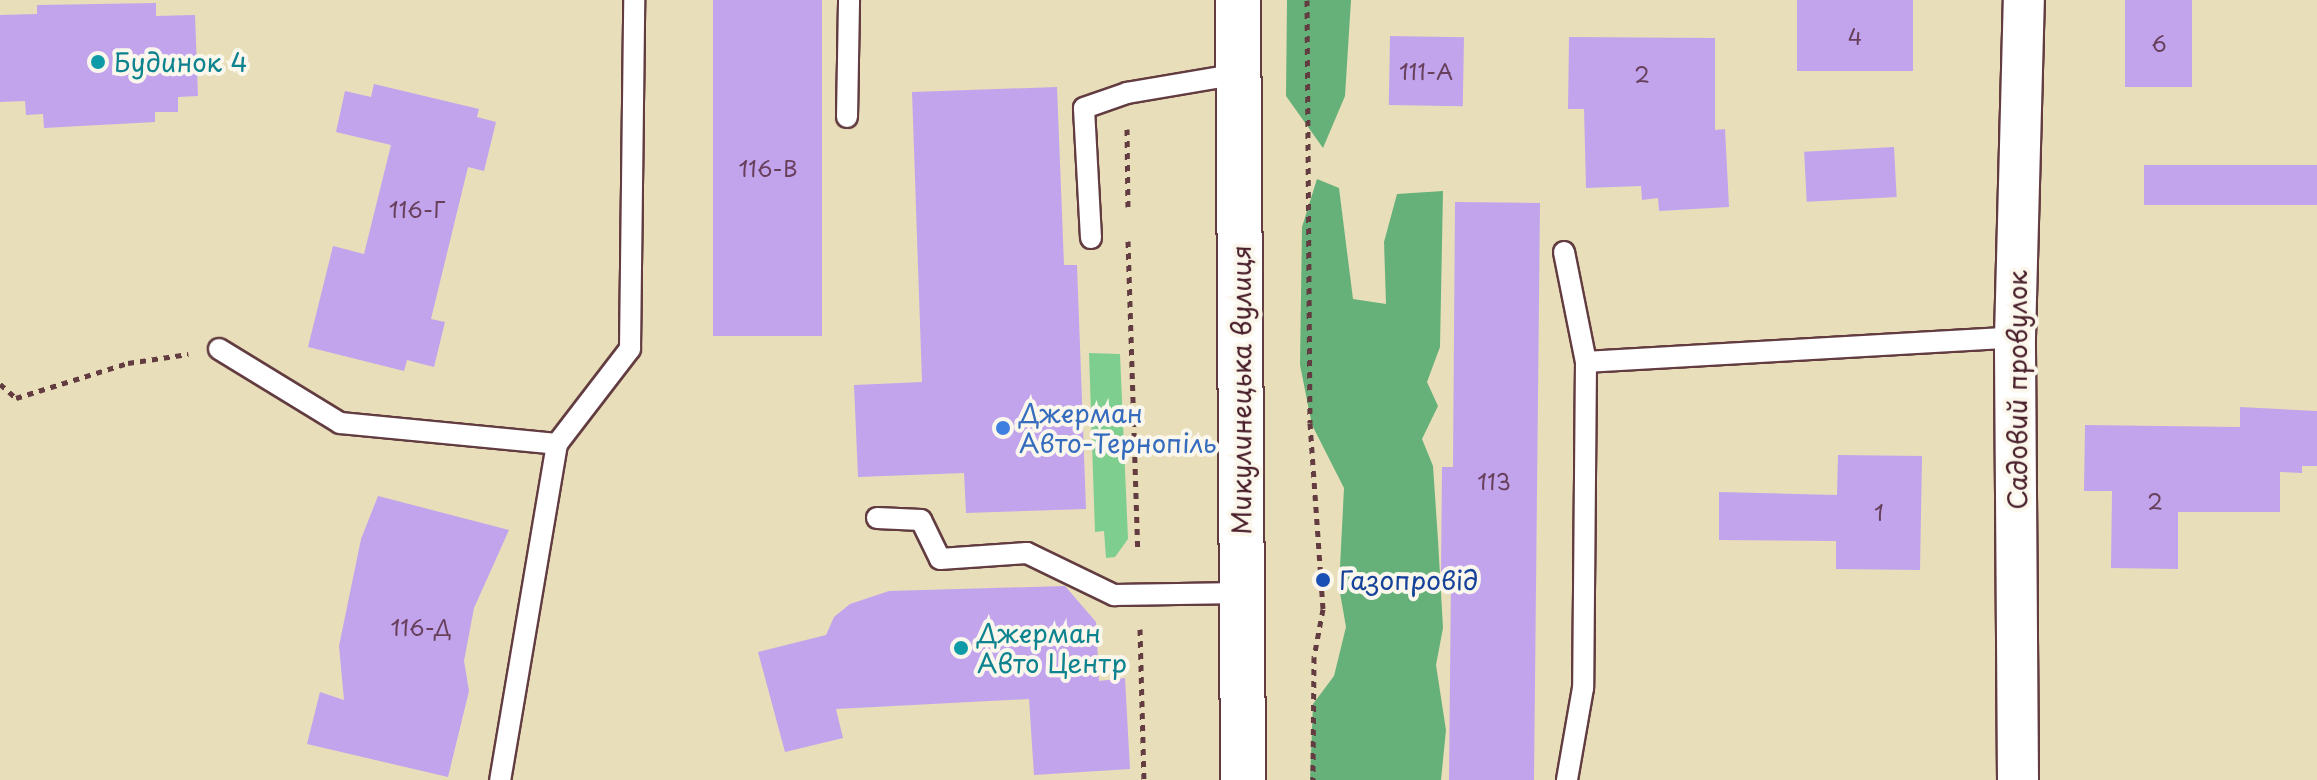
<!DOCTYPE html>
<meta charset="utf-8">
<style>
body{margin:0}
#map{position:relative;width:2317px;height:780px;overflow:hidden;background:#e8deba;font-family:"Playpen Sans",sans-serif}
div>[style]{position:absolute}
.green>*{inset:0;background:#7ece8f}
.forest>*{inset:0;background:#66b17a}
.building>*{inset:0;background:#c2a4ed;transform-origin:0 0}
.path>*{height:5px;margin-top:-2.5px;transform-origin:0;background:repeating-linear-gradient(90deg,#623c40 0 6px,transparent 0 12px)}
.roads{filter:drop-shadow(2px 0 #623c40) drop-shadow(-2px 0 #623c40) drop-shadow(0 2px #623c40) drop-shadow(0 -2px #623c40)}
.service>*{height:20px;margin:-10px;padding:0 10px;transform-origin:10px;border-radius:10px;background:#fff}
.minor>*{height:40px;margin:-20px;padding:0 20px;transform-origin:20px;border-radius:20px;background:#fff}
.trunk>*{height:44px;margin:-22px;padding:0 22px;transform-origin:22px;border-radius:22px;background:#fff}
.dots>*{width:22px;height:22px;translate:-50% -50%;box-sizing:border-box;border:4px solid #fbf7ec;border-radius:50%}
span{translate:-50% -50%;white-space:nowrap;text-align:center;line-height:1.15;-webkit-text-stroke:8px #fbf7ec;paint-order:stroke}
.number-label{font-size:22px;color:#68405c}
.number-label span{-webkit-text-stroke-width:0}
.culture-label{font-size:26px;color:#0d838f}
.left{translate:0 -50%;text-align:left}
.street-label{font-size:26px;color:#4a1f2b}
.shop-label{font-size:26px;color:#366cbe}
.transit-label{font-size:26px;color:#164399}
</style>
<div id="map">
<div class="green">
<i style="clip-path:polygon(1089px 353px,1120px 354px,1128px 539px,1115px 557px,1106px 558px,1104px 531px,1095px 532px)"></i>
</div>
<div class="forest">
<i style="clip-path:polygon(1287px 0,1351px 0,1345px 96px,1323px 148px,1286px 96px)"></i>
<i style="clip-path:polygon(1317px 179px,1339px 188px,1353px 299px,1386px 304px,1384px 242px,1397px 194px,1443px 191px,1440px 347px,1427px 382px,1438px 406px,1422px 439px,1433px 466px,1438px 540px,1443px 628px,1436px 665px,1446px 730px,1441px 780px,1310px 780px,1313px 704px,1334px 676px,1346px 627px,1339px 587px,1344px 488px,1312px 425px,1300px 365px,1302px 227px)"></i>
</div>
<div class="building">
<i style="left:713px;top:0;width:109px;height:336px"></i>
<i style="left:1797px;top:0;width:116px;height:71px"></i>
<i style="left:2125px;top:0;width:67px;height:87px"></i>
<i style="clip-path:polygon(156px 3px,156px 16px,195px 15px,198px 96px,178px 97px,178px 112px,155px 112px,155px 122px,44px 128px,43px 114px,26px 115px,25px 101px,0 102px,0 15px,37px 14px,37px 5px)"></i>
<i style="left:1390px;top:36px;width:74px;height:69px;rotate:1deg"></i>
<i style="clip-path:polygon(1569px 37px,1715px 38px,1715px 130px,1725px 129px,1729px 207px,1659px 211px,1658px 198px,1642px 200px,1641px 186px,1586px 188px,1584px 109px,1568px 109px)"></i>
<i style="clip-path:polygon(374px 84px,479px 109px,477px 117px,496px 122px,484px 171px,468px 167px,431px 319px,445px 322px,434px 367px,407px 360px,404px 371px,308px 347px,333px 246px,364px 254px,391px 145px,336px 132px,345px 91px,371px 97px)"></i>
<i style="clip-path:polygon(1057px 87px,1064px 265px,1077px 265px,1086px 509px,966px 513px,964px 473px,858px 477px,854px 385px,922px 382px,912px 92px)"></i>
<i style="left:1894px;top:147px;width:50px;height:90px;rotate:87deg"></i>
<i style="left:2317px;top:165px;width:40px;height:173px;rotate:90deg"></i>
<i style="clip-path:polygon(1455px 202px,1540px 203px,1534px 780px,1449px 780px,1451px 574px,1441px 574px,1442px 467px,1453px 467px)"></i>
<i style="clip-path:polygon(2240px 407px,2317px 411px,2317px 466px,2302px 466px,2302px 473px,2280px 472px,2280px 512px,2178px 512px,2178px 569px,2111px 568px,2112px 491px,2084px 491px,2085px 425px,2240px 427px)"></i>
<i style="clip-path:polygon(1838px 455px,1922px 456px,1920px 570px,1836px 569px,1836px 541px,1719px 540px,1719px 492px,1837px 495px)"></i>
<i style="clip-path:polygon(378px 496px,509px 530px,474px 608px,464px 661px,469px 691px,448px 777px,307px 744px,320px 692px,344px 700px,339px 646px,361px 539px)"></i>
<i style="clip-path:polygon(1065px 586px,1096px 622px,1099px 681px,1125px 678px,1130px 769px,1034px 775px,1029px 699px,836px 709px,843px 738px,785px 752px,758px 652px,826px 635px,834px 617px,850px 604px,889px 591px)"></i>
</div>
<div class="path">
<i style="left:1307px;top:0;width:423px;rotate:89.6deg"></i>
<i style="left:1310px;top:423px;width:186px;rotate:86deg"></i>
<i style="left:1323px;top:609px;width:49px;rotate:100.6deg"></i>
<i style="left:1314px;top:657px;width:123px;rotate:90.5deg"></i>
<i style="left:1127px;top:129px;width:78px;rotate:89.3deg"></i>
<i style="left:1128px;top:241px;width:311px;rotate:88.2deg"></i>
<i style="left:0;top:384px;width:21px;rotate:41deg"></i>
<i style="left:16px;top:398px;width:117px;rotate:-17.4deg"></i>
<i style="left:128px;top:363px;width:61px;rotate:-8.5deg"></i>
<i style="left:1140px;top:629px;width:151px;rotate:88.5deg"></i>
</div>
<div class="roads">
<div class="service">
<i style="left:847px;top:117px;width:117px;rotate:-89deg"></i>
<i style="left:1091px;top:238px;width:130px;rotate:-93.1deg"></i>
<i style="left:1084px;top:108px;width:46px;rotate:-19.2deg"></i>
<i style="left:1127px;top:93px;width:113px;rotate:-9.7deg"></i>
<i style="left:1564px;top:252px;width:112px;rotate:78.7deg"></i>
<i style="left:1586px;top:362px;width:326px;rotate:90.5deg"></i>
<i style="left:1583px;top:688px;width:93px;rotate:99.9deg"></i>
<i style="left:219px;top:349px;width:142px;rotate:31.4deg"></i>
<i style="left:340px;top:423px;width:218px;rotate:5.5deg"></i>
<i style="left:557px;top:444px;width:341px;rotate:99.6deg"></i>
<i style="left:1586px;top:362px;width:430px;rotate:-3.3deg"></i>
<i style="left:557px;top:444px;width:120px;rotate:-52.5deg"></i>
<i style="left:630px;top:349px;width:349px;rotate:-89.3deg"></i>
<i style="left:877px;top:518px;width:44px;rotate:2.6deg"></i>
<i style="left:921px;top:520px;width:43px;rotate:64deg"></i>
<i style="left:940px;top:559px;width:87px;rotate:-3.9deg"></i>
<i style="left:1027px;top:553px;width:97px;rotate:25.8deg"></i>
<i style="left:1114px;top:595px;width:128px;rotate:-0.9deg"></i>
</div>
<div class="minor">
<i style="left:2018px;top:780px;width:443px;rotate:-90.4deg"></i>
<i style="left:2015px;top:337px;width:337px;rotate:-88.5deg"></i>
</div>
<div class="trunk">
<i style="left:1238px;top:0;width:780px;rotate:89.63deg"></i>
</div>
</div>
<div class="dots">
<i style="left:98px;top:62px;background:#0f9aa8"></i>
<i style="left:1003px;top:428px;background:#3f7fe0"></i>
<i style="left:1323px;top:580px;background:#1a4fb4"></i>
<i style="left:961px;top:648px;background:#0f9aa8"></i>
</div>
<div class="number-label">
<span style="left:1855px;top:36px">4</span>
<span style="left:2159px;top:43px">6</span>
<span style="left:1426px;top:71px">111-А</span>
<span style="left:1642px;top:74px">2</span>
<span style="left:768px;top:168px">116-В</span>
<span style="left:417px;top:209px">116-Г</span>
<span style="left:1494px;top:481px">113</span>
<span style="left:2155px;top:501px">2</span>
<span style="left:1879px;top:512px">1</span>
<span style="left:421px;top:627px">116-Д</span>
</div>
<div class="culture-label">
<span class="left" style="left:114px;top:62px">Будинок 4</span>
<span class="left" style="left:977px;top:648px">Джерман<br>Авто Центр</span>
</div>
<div class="street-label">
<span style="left:1241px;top:390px;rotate:-90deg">Микулинецька вулиця</span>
<span style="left:2017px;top:390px;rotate:-90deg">Садовий провулок</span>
</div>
<div class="shop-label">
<span class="left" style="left:1019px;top:428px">Джерман<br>Авто-Тернопіль</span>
</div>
<div class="transit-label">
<span class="left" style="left:1339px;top:580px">Газопровід</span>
</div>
</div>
